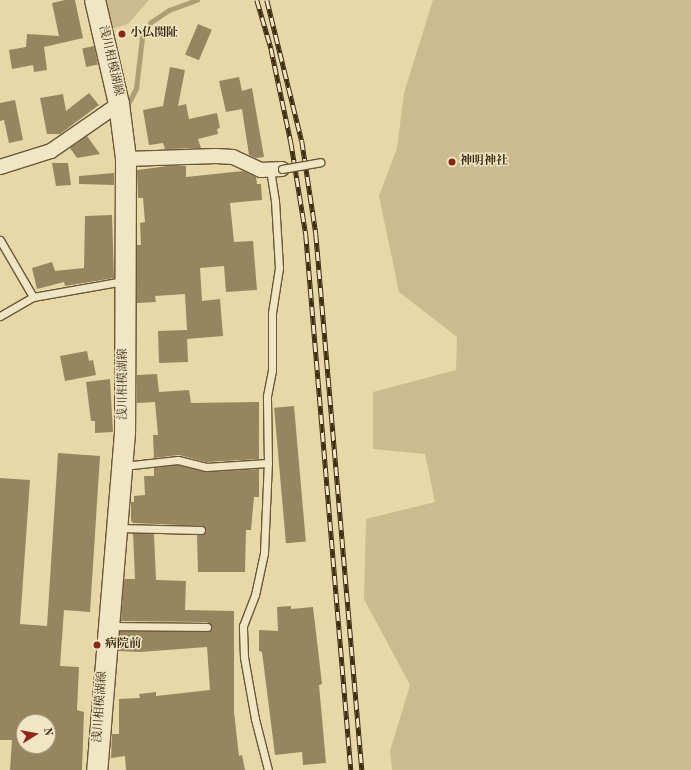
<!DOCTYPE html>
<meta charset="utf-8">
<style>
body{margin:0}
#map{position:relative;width:691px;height:770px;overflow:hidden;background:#e8d8a7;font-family:"Old Standard TT","Noto Serif JP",serif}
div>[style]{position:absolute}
.green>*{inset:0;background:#cbbb8e}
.stream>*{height:5px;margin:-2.5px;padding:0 2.5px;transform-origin:2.5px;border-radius:2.5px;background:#af9e75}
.building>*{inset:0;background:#978560;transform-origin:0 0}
.roads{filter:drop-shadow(1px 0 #6a5738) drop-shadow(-1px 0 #6a5738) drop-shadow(0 1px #6a5738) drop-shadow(0 -1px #6a5738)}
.service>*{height:7px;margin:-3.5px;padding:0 3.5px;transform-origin:3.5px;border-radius:3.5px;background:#f0e6c6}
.minor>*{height:14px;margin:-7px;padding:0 7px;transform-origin:7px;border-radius:7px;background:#f0e6c6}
.secondary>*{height:20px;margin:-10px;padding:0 10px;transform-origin:10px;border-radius:10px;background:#f0e6c6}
.rail>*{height:4.5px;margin-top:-2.25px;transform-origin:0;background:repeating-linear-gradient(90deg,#f0e6c6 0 9px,#402c13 0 18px);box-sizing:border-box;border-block:1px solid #402c13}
.bridges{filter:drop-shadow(1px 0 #6a5738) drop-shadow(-1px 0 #6a5738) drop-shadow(0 1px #6a5738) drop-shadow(0 -1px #6a5738)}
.service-bridge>*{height:7px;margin:-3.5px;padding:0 3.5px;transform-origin:3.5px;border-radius:3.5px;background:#f0e6c6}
.dots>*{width:11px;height:11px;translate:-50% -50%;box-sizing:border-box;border:2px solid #f0e6c6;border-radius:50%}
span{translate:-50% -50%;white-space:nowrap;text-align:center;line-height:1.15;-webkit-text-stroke:3px #f0e6c6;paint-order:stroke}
.poi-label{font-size:12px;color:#402c13;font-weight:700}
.left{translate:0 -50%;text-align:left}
.street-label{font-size:12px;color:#402c13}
.north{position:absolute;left:16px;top:714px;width:40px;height:40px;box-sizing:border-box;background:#f0e6c6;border:1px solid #aa9c7e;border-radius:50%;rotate:79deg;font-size:11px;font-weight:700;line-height:16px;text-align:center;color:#402c13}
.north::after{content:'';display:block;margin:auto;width:14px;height:18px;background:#8f2418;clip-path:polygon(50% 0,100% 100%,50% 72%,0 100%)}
</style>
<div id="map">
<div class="green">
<i style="clip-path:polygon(104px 0,149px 0,128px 24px,111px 29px)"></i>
<i style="clip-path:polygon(433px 0,691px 0,691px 770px,392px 770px,390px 751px,410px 685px,364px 599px,366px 519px,435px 502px,425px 454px,373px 449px,373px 392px,456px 370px,457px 337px,399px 292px,379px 196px,397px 148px,404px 93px)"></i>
</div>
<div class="stream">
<i style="left:129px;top:102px;width:16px;rotate:-63deg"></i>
<i style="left:136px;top:88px;width:50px;rotate:-83.2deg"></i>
<i style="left:142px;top:38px;width:18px;rotate:-61deg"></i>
<i style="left:151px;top:22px;width:22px;rotate:-34deg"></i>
<i style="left:169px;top:10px;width:30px;rotate:-20deg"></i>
</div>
<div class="building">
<i style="clip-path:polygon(65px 0,75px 0,83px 38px,44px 47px,47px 70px,34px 72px,33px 65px,12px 69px,9px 50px,26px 47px,27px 34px,59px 36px,52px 3px)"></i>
<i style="left:198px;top:24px;width:15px;height:33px;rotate:23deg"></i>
<i style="left:94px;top:46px;width:19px;height:12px;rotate:78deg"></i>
<i style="clip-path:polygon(170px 67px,185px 70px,178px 106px,186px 104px,189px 119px,217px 113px,220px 128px,217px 129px,218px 134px,198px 139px,201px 148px,165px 149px,163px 143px,149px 145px,143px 110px,163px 106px)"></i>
<i style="clip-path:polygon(239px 77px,242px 91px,252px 88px,264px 157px,256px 158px,249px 155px,242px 109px,226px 112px,219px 81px)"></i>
<i style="clip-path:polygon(89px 93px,99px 105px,60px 134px,47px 134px,40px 98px,63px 94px,66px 111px)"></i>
<i style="clip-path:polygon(15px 100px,23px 140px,9px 143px,4px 120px,0 121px,0 103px)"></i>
<i style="clip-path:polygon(87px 136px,100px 154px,77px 158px,70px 148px)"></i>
<i style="clip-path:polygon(52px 163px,68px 163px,71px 185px,56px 186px)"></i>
<i style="clip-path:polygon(168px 166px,186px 166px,186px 177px,243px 171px,256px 177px,257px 184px,261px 184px,262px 200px,230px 203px,234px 242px,253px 241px,257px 290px,226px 292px,224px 266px,200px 268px,202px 301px,220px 299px,223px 336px,187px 339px,187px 336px,188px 362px,159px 363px,158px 331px,187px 330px,185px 294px,155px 296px,156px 302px,137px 303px,137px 245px,141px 245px,140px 223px,145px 222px,143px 198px,138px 198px,137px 170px)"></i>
<i style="clip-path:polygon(114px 173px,114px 185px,79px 184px,79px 176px)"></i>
<i style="clip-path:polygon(112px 215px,114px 278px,65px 286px,64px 282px,37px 289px,32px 268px,52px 262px,55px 271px,84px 268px,85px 216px)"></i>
<i style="clip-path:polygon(87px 351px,89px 361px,93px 360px,96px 375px,65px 381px,60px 356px)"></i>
<i style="clip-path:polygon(157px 374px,159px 392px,189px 390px,191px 403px,259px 402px,259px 459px,206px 462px,179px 455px,154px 458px,153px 435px,158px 435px,155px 402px,137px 403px,137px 375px)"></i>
<i style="clip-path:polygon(110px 379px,113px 432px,95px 433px,95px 421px,91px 421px,86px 382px)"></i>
<i style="left:294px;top:406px;width:136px;height:20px;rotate:85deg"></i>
<i style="clip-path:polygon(evenodd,58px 453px,100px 456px,90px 612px,64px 610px,60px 666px,79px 667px,77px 710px,84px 712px,82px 770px,10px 770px,12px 740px,0 740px,0 478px,30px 480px,20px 624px,47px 626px,58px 453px,24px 722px,48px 722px,48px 746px,24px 746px,24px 722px)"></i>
<i style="clip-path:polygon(178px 465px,206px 472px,259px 469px,259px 497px,254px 497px,251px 530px,246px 530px,245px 572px,198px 572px,197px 535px,205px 533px,203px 526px,133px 523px,131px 521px,131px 502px,134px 502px,134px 496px,145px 495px,144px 476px,154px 476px,154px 468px)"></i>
<i style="clip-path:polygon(133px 533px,154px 534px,156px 580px,186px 581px,185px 610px,234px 611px,234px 712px,239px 756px,242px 755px,245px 770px,126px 770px,125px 756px,111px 758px,112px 734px,119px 734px,119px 699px,140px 698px,139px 694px,156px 692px,156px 696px,210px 690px,207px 647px,140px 652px,118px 651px,120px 631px,207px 632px,212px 627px,207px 622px,121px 621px,124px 579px,135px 579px)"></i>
<i style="clip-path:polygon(291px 606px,291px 609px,313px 607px,322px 684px,319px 685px,326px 763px,303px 765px,302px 752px,275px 755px,262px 652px,259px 651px,259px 630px,278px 631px,277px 607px)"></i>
</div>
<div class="roads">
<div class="service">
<i style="left:0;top:240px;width:66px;rotate:59.9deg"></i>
<i style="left:0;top:316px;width:38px;rotate:-30deg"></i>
<i style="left:33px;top:297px;width:92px;rotate:-10deg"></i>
<i style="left:123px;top:466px;width:55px;rotate:-6.2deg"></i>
<i style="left:178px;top:460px;width:29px;rotate:14deg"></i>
<i style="left:206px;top:467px;width:62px;rotate:-3.7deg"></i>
<i style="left:119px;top:528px;width:82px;rotate:1.4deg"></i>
<i style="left:110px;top:626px;width:97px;rotate:0.6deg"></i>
<i style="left:268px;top:770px;width:53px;rotate:-104.3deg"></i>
<i style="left:255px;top:719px;width:63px;rotate:-100.1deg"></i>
<i style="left:244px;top:657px;width:31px;rotate:-92deg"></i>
<i style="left:243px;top:626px;width:33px;rotate:-69deg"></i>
<i style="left:255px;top:595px;width:43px;rotate:-77.9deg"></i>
<i style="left:264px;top:553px;width:90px;rotate:-87.5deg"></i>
<i style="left:268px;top:463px;width:67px;rotate:-90.9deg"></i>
<i style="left:267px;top:396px;width:26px;rotate:-79deg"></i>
<i style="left:272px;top:370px;width:57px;rotate:-90deg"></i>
<i style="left:272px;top:313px;width:46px;rotate:-81.2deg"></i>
<i style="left:279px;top:268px;width:67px;rotate:-93.4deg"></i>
<i style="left:275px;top:201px;width:31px;rotate:-99deg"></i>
</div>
<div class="minor">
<i style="left:126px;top:159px;width:90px;rotate:-1.9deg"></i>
<i style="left:216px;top:156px;width:17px;rotate:3deg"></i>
<i style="left:233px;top:157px;width:31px;rotate:25deg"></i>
<i style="left:261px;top:170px;width:21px;rotate:-3deg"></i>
<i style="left:0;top:167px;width:53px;rotate:-17.4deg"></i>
<i style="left:51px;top:151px;width:83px;rotate:-34.7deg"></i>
</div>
<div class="secondary">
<i style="left:95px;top:0;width:107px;rotate:77deg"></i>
<i style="left:119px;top:104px;width:55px;rotate:82.7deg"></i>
<i style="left:126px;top:159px;width:274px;rotate:90.2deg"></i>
<i style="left:125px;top:433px;width:338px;rotate:94.7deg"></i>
</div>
</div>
<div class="rail">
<i style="left:257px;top:0;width:50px;rotate:73.7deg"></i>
<i style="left:271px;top:48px;width:96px;rotate:78deg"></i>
<i style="left:291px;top:142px;width:94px;rotate:80.8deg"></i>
<i style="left:306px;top:235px;width:537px;rotate:85.19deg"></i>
<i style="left:267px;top:0;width:145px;rotate:76.1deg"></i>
<i style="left:302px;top:141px;width:94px;rotate:81.4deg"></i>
<i style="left:316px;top:234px;width:538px;rotate:85.09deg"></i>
</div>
<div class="bridges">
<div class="service-bridge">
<i style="left:282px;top:169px;width:39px;rotate:-10deg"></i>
</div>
</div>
<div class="dots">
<i style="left:122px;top:34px;background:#8f2418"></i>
<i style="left:452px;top:162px;background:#8f2418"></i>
<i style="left:97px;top:645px;background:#8f2418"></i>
</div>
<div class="poi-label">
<span class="left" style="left:130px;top:34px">小仏関阯</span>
<span class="left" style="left:460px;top:162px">神明神社</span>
<span class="left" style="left:105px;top:645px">病院前</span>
</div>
<div class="street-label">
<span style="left:110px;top:61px;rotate:77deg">浅川相模湖線</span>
<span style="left:124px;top:384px;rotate:-90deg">浅川相模湖線</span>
<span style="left:101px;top:707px;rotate:-86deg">浅川相模湖線</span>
</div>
<div class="north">N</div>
</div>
